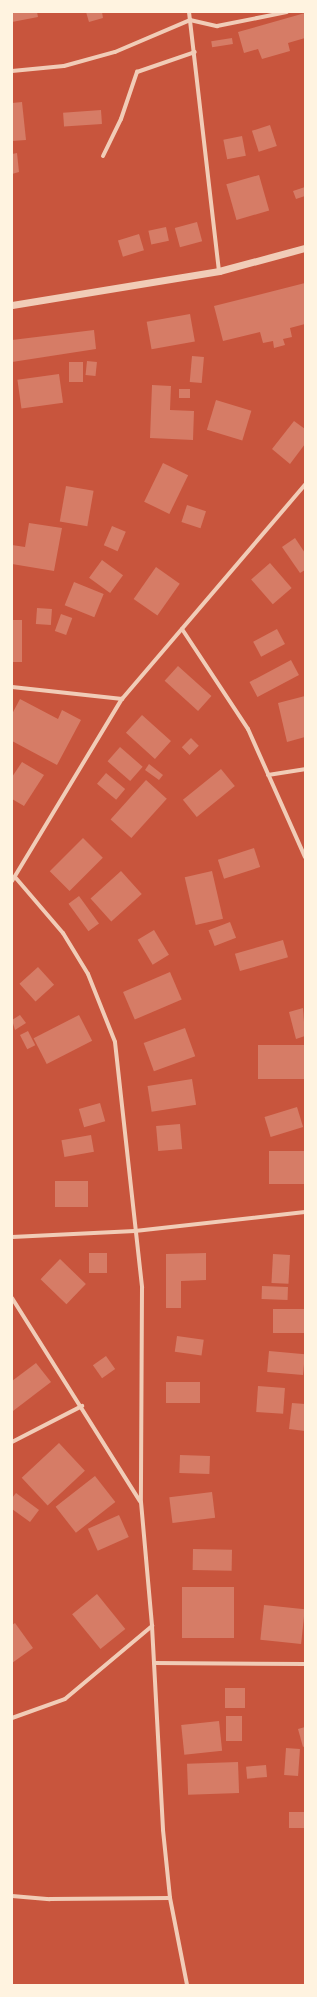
<!DOCTYPE html>
<style>
body{margin:0}
#map{position:relative;width:317px;height:1997px;overflow:hidden;background:#c8553d;font-family:"PT Sans",sans-serif}
div>[style]{position:absolute}
.building>*{inset:0;background:#d67c66;transform-origin:0 0}
.minor>*{height:4px;margin:-2px;padding:0 2px;transform-origin:2px;border-radius:2px;background:#f1ccb7}
.tertiary>*{height:7px;margin:-3.5px;padding:0 3.5px;transform-origin:3.5px;border-radius:3.5px;background:#f1ccb7}
span{translate:-50% -50%;white-space:nowrap;text-align:center;line-height:1.15;-webkit-text-stroke:4px #fff3e0;paint-order:stroke}
.frame{position:absolute;inset:0;border:13px solid #fff3e0;pointer-events:none}
</style>
<div id="map">
<div class="building">
<i style="clip-path:polygon(12px 12px,37px 12px,38px 17px,12px 22px)"></i>
<i style="clip-path:polygon(86px 12px,102px 12px,103px 18px,89px 22px)"></i>
<i style="clip-path:polygon(305px 13px,305px 38px,288px 43px,290px 51px,262px 59px,258px 49px,244px 53px,238px 32px)"></i>
<i style="left:232px;top:38px;width:6px;height:21px;rotate:81deg"></i>
<i style="clip-path:polygon(22px 102px,26px 140px,12px 141px,12px 103px)"></i>
<i style="left:101px;top:110px;width:14px;height:38px;rotate:86deg"></i>
<i style="left:270px;top:125px;width:22px;height:19px;rotate:72deg"></i>
<i style="left:242px;top:136px;width:20px;height:19px;rotate:79deg"></i>
<i style="clip-path:polygon(17px 153px,19px 172px,12px 174px,12px 154px)"></i>
<i style="left:259px;top:175px;width:37px;height:34px;rotate:74deg"></i>
<i style="clip-path:polygon(305px 187px,305px 196px,296px 199px,293px 191px)"></i>
<i style="left:197px;top:222px;width:20px;height:23px;rotate:75deg"></i>
<i style="left:166px;top:227px;width:14px;height:18px;rotate:78deg"></i>
<i style="left:139px;top:234px;width:17px;height:22px;rotate:73deg"></i>
<i style="clip-path:polygon(305px 283px,305px 324px,290px 328px,292px 337px,283px 339px,285px 345px,274px 348px,273px 341px,263px 343px,260px 332px,223px 341px,214px 306px)"></i>
<i style="left:190px;top:314px;width:28px;height:44px;rotate:80deg"></i>
<i style="clip-path:polygon(94px 330px,96px 349px,12px 362px,12px 340px)"></i>
<i style="left:192px;top:356px;width:12px;height:26px;rotate:5deg"></i>
<i style="left:87px;top:361px;width:10px;height:14px;rotate:6deg"></i>
<i style="left:69px;top:362px;width:14px;height:20px"></i>
<i style="left:59px;top:374px;width:29px;height:42px;rotate:82deg"></i>
<i style="clip-path:polygon(152px 385px,171px 386px,170px 410px,194px 411px,193px 440px,150px 438px)"></i>
<i style="left:179px;top:389px;width:11px;height:9px"></i>
<i style="left:216px;top:400px;width:37px;height:31px;rotate:17deg"></i>
<i style="clip-path:polygon(294px 421px,305px 429px,305px 444px,290px 464px,272px 449px)"></i>
<i style="left:163px;top:463px;width:28px;height:43px;rotate:26deg"></i>
<i style="left:66px;top:486px;width:28px;height:36px;rotate:10deg"></i>
<i style="left:187px;top:505px;width:20px;height:18px;rotate:18deg"></i>
<i style="clip-path:polygon(29px 523px,62px 528px,54px 571px,12px 564px,12px 545px,25px 547px)"></i>
<i style="left:112px;top:526px;width:15px;height:21px;rotate:23deg"></i>
<i style="clip-path:polygon(295px 538px,305px 553px,305px 570px,300px 573px,282px 547px)"></i>
<i style="left:102px;top:560px;width:26px;height:22px;rotate:36deg"></i>
<i style="left:270px;top:563px;width:33px;height:25px;rotate:49deg"></i>
<i style="left:156px;top:567px;width:29px;height:39px;rotate:35deg"></i>
<i style="left:74px;top:582px;width:32px;height:25px;rotate:22deg"></i>
<i style="left:37px;top:608px;width:15px;height:16px;rotate:4deg"></i>
<i style="left:61px;top:614px;width:12px;height:18px;rotate:20deg"></i>
<i style="left:12px;top:620px;width:10px;height:42px"></i>
<i style="left:277px;top:629px;width:17px;height:27px;rotate:62deg"></i>
<i style="left:291px;top:660px;width:17px;height:47px;rotate:62deg"></i>
<i style="left:178px;top:666px;width:45px;height:20px;rotate:42deg"></i>
<i style="clip-path:polygon(305px 696px,305px 737px,287px 742px,278px 703px)"></i>
<i style="clip-path:polygon(20px 699px,58px 719px,62px 710px,81px 720px,57px 765px,12px 741px,12px 714px)"></i>
<i style="left:142px;top:715px;width:39px;height:24px;rotate:42deg"></i>
<i style="left:191px;top:738px;width:11px;height:13px;rotate:45deg"></i>
<i style="left:120px;top:747px;width:30px;height:19px;rotate:41deg"></i>
<i style="clip-path:polygon(22px 762px,44px 775px,24px 806px,12px 799px,12px 777px)"></i>
<i style="clip-path:polygon(149px 764px,163px 775px,159px 780px,145px 770px)"></i>
<i style="left:221px;top:769px;width:22px;height:49px;rotate:51deg"></i>
<i style="left:106px;top:773px;width:25px;height:14px;rotate:40deg"></i>
<i style="left:146px;top:780px;width:28px;height:53px;rotate:42deg"></i>
<i style="left:83px;top:838px;width:28px;height:47px;rotate:45deg"></i>
<i style="left:254px;top:848px;width:20px;height:38px;rotate:72deg"></i>
<i style="left:121px;top:871px;width:31px;height:41px;rotate:48deg"></i>
<i style="left:212px;top:871px;width:49px;height:28px;rotate:77deg"></i>
<i style="left:79px;top:896px;width:34px;height:13px;rotate:54deg"></i>
<i style="left:230px;top:922px;width:17px;height:23px;rotate:69deg"></i>
<i style="left:154px;top:930px;width:29px;height:19px;rotate:59deg"></i>
<i style="left:283px;top:940px;width:18px;height:50px;rotate:74deg"></i>
<i style="left:38px;top:967px;width:24px;height:25px;rotate:48deg"></i>
<i style="left:170px;top:972px;width:30px;height:51px;rotate:67deg"></i>
<i style="clip-path:polygon(303px 1008px,305px 1036px,296px 1039px,289px 1012px)"></i>
<i style="clip-path:polygon(20px 1015px,26px 1023px,15px 1030px,12px 1020px)"></i>
<i style="left:79px;top:1015px;width:29px;height:51px;rotate:63deg"></i>
<i style="left:185px;top:1028px;width:30px;height:44px;rotate:70deg"></i>
<i style="left:28px;top:1031px;width:16px;height:9px;rotate:63deg"></i>
<i style="left:305px;top:1045px;width:34px;height:47px;rotate:90deg"></i>
<i style="left:192px;top:1079px;width:26px;height:45px;rotate:81deg"></i>
<i style="left:100px;top:1103px;width:19px;height:22px;rotate:74deg"></i>
<i style="left:297px;top:1107px;width:21px;height:34px;rotate:73deg"></i>
<i style="left:180px;top:1124px;width:25px;height:24px;rotate:85deg"></i>
<i style="left:91px;top:1135px;width:17px;height:30px;rotate:80deg"></i>
<i style="left:305px;top:1151px;width:33px;height:36px;rotate:90deg"></i>
<i style="left:55px;top:1181px;width:33px;height:26px"></i>
<i style="left:89px;top:1253px;width:18px;height:20px"></i>
<i style="clip-path:polygon(206px 1253px,206px 1280px,181px 1281px,181px 1308px,166px 1308px,166px 1254px)"></i>
<i style="left:273px;top:1254px;width:17px;height:29px;rotate:3deg"></i>
<i style="left:60px;top:1259px;width:36px;height:28px;rotate:44deg"></i>
<i style="left:262px;top:1286px;width:26px;height:13px;rotate:2deg"></i>
<i style="left:273px;top:1309px;width:32px;height:24px"></i>
<i style="left:177px;top:1336px;width:27px;height:16px;rotate:8deg"></i>
<i style="left:269px;top:1351px;width:36px;height:21px;rotate:5deg"></i>
<i style="left:106px;top:1356px;width:16px;height:16px;rotate:55deg"></i>
<i style="clip-path:polygon(36px 1363px,51px 1382px,13px 1411px,12px 1381px)"></i>
<i style="left:200px;top:1382px;width:21px;height:34px;rotate:90deg"></i>
<i style="left:258px;top:1386px;width:27px;height:26px;rotate:4deg"></i>
<i style="clip-path:polygon(292px 1403px,305px 1404px,305px 1431px,289px 1429px)"></i>
<i style="left:59px;top:1443px;width:38px;height:51px;rotate:47deg"></i>
<i style="left:180px;top:1455px;width:30px;height:18px;rotate:2deg"></i>
<i style="left:95px;top:1476px;width:33px;height:50px;rotate:52deg"></i>
<i style="left:212px;top:1492px;width:26px;height:43px;rotate:83deg"></i>
<i style="clip-path:polygon(16px 1493px,39px 1510px,30px 1522px,12px 1509px,12px 1498px)"></i>
<i style="left:119px;top:1515px;width:24px;height:34px;rotate:66deg"></i>
<i style="left:193px;top:1549px;width:39px;height:21px;rotate:1deg"></i>
<i style="left:182px;top:1587px;width:52px;height:51px"></i>
<i style="left:97px;top:1594px;width:45px;height:32px;rotate:51deg"></i>
<i style="left:264px;top:1605px;width:41px;height:35px;rotate:6deg"></i>
<i style="clip-path:polygon(15px 1623px,33px 1648px,12px 1663px,12px 1625px)"></i>
<i style="left:225px;top:1688px;width:20px;height:20px"></i>
<i style="left:226px;top:1716px;width:16px;height:25px"></i>
<i style="left:219px;top:1721px;width:30px;height:38px;rotate:84deg"></i>
<i style="clip-path:polygon(305px 1727px,305px 1746px,303px 1747px,298px 1729px)"></i>
<i style="left:286px;top:1748px;width:14px;height:27px;rotate:4deg"></i>
<i style="left:238px;top:1762px;width:31px;height:51px;rotate:88deg"></i>
<i style="left:266px;top:1765px;width:12px;height:20px;rotate:85deg"></i>
<i style="left:305px;top:1812px;width:16px;height:16px;rotate:90deg"></i>
</div>
<div class="minor">
<i style="left:189px;top:12px;width:261px;rotate:83.4deg"></i>
<i style="left:12px;top:71px;width:52px;rotate:-5.5deg"></i>
<i style="left:64px;top:66px;width:53px;rotate:-15.4deg"></i>
<i style="left:115px;top:52px;width:82px;rotate:-23.1deg"></i>
<i style="left:190px;top:20px;width:28px;rotate:13deg"></i>
<i style="left:217px;top:26px;width:71px;rotate:-11.3deg"></i>
<i style="left:103px;top:156px;width:41px;rotate:-64.1deg"></i>
<i style="left:121px;top:119px;width:50px;rotate:-71.2deg"></i>
<i style="left:137px;top:72px;width:61px;rotate:-19deg"></i>
<i style="left:182px;top:629px;width:120px;rotate:56.6deg"></i>
<i style="left:248px;top:729px;width:140px;rotate:66deg"></i>
<i style="left:12px;top:687px;width:111px;rotate:6.2deg"></i>
<i style="left:268px;top:775px;width:37px;rotate:-9deg"></i>
<i style="left:15px;top:877px;width:74px;rotate:49.4deg"></i>
<i style="left:63px;top:933px;width:48px;rotate:58.6deg"></i>
<i style="left:88px;top:974px;width:73px;rotate:68.3deg"></i>
<i style="left:115px;top:1042px;width:247px;rotate:83.7deg"></i>
<i style="left:142px;top:1288px;width:214px;rotate:90.3deg"></i>
<i style="left:141px;top:1502px;width:124px;rotate:84.9deg"></i>
<i style="left:152px;top:1626px;width:204px;rotate:86.9deg"></i>
<i style="left:163px;top:1830px;width:68px;rotate:84.1deg"></i>
<i style="left:170px;top:1898px;width:89px;rotate:78.9deg"></i>
<i style="left:12px;top:881px;width:213px;rotate:-58.9deg"></i>
<i style="left:122px;top:699px;width:282px;rotate:-49.5deg"></i>
<i style="left:12px;top:1237px;width:123px;rotate:-2.8deg"></i>
<i style="left:135px;top:1231px;width:171px;rotate:-6.4deg"></i>
<i style="left:12px;top:1298px;width:240px;rotate:57.8deg"></i>
<i style="left:12px;top:1442px;width:79px;rotate:-27.2deg"></i>
<i style="left:154px;top:1663px;width:151px;rotate:0.4deg"></i>
<i style="left:12px;top:1718px;width:56px;rotate:-19.7deg"></i>
<i style="left:65px;top:1699px;width:114px;rotate:-40deg"></i>
<i style="left:12px;top:1896px;width:38px;rotate:5deg"></i>
<i style="left:50px;top:1899px;width:120px;rotate:-0.5deg"></i>
</div>
<div class="tertiary">
<i style="left:12px;top:305px;width:210px;rotate:-9.3deg"></i>
<i style="left:219px;top:271px;width:89px;rotate:-15deg"></i>
</div>
<div class="frame"></div>
</div>
